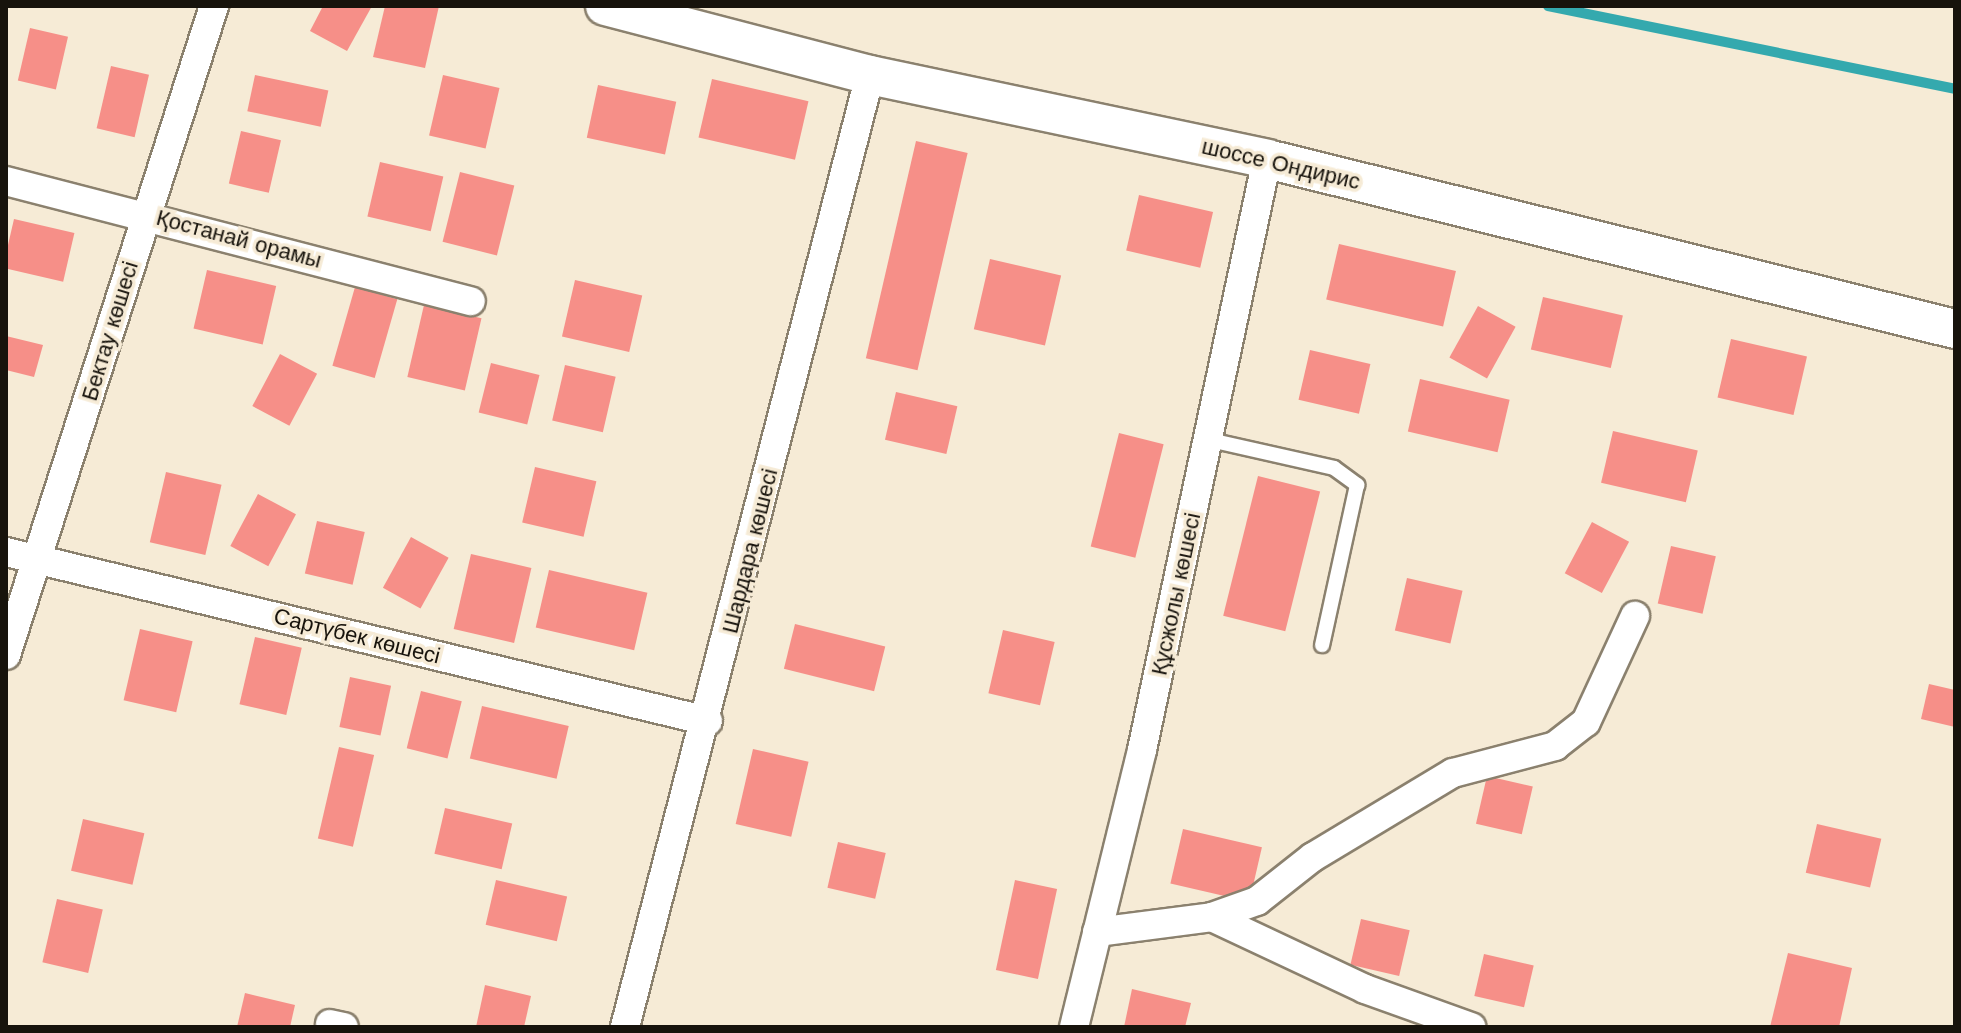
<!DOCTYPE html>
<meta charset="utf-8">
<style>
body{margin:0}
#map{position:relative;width:1961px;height:1033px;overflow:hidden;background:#f6ebd6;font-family:"Work Sans",sans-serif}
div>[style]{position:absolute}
.stream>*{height:10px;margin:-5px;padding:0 5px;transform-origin:5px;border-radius:5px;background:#34a9ae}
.building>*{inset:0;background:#f68f88;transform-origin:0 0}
.roads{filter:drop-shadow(2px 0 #8b816e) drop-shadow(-2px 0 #8b816e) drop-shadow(0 2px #8b816e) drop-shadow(0 -2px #8b816e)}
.service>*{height:14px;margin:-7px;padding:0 7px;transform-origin:7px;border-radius:7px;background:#fff}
.minor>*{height:28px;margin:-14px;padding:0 14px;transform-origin:14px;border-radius:14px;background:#fff}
.secondary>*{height:38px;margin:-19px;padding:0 19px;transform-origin:19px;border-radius:19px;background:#fff}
span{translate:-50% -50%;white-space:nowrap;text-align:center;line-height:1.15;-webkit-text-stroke:7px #f6ebd6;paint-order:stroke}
.street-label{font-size:22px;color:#17130c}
.frame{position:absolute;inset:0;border:8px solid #17130c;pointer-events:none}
</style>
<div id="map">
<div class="stream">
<i style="left:1548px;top:6px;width:415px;rotate:11.5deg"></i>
</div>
<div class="building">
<i style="clip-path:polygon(323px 6px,372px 6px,347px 51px,310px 31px)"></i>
<i style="clip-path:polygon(385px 6px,439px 6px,425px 68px,373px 57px)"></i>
<i style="left:30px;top:28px;width:39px;height:54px;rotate:13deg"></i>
<i style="left:111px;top:66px;width:39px;height:64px;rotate:13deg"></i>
<i style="left:255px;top:75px;width:75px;height:37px;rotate:12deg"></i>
<i style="left:443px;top:75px;width:58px;height:62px;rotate:13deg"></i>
<i style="left:712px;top:79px;width:99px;height:60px;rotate:13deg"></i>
<i style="left:598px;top:85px;width:80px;height:54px;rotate:12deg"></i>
<i style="left:241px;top:131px;width:41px;height:54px;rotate:13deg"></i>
<i style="left:916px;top:141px;width:53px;height:223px;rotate:13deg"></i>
<i style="left:380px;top:162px;width:65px;height:56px;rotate:13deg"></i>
<i style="left:460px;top:172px;width:56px;height:72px;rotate:14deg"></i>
<i style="left:1139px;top:195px;width:76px;height:57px;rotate:13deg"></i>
<i style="left:14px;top:219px;width:62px;height:50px;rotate:13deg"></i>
<i style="left:1339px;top:244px;width:120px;height:57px;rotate:13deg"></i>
<i style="left:990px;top:259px;width:73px;height:72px;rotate:13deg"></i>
<i style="left:207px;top:270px;width:71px;height:60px;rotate:13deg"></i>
<i style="left:575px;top:280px;width:69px;height:58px;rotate:13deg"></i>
<i style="left:355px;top:287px;width:44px;height:82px;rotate:16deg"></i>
<i style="left:1543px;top:297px;width:82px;height:54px;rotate:13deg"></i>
<i style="left:424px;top:305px;width:59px;height:74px;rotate:13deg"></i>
<i style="left:1478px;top:306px;width:43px;height:59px;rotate:29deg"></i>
<i style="clip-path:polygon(6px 336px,43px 345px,34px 377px,6px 370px)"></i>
<i style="left:1731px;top:339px;width:78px;height:60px;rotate:13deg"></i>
<i style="left:1310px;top:350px;width:62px;height:51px;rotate:13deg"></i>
<i style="left:280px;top:354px;width:42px;height:59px;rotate:28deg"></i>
<i style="left:491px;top:363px;width:50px;height:51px;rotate:14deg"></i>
<i style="left:565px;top:365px;width:52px;height:57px;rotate:13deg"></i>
<i style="left:1420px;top:379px;width:92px;height:54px;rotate:13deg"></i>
<i style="left:896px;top:392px;width:63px;height:49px;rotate:13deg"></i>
<i style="left:1613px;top:431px;width:87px;height:53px;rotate:13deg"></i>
<i style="left:1119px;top:433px;width:46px;height:117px;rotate:14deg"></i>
<i style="left:535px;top:467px;width:63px;height:57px;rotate:13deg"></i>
<i style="left:166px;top:472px;width:57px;height:72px;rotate:13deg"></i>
<i style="left:1258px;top:476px;width:64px;height:144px;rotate:14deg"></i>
<i style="left:258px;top:494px;width:43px;height:59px;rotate:28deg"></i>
<i style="left:317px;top:521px;width:49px;height:54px;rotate:13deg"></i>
<i style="left:1592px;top:522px;width:42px;height:58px;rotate:28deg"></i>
<i style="left:411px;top:537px;width:43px;height:58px;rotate:29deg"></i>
<i style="left:1671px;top:546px;width:46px;height:59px;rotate:13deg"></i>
<i style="left:471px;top:554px;width:62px;height:77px;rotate:13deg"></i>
<i style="left:549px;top:570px;width:101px;height:59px;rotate:13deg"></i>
<i style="left:1407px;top:578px;width:57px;height:54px;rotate:13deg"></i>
<i style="left:795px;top:624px;width:93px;height:46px;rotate:14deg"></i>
<i style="left:140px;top:629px;width:54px;height:73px;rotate:13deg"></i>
<i style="left:1003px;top:630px;width:53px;height:65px;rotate:13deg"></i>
<i style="left:255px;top:637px;width:48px;height:69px;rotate:13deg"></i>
<i style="left:350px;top:677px;width:42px;height:51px;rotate:12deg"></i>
<i style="clip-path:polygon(1929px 684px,1955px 690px,1955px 727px,1921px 719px)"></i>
<i style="left:421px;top:691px;width:42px;height:59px;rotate:14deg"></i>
<i style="left:482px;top:706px;width:89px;height:54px;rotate:13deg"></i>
<i style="left:339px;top:747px;width:36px;height:94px;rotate:13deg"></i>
<i style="left:753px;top:749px;width:57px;height:77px;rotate:13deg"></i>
<i style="left:1487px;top:776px;width:47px;height:49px;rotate:13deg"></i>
<i style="left:445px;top:808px;width:69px;height:47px;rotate:13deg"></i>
<i style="left:83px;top:819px;width:63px;height:53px;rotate:13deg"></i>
<i style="left:1817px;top:824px;width:66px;height:50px;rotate:13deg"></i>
<i style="left:1183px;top:829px;width:81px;height:56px;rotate:13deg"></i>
<i style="left:838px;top:842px;width:49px;height:47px;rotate:13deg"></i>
<i style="left:496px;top:880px;width:73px;height:46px;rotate:13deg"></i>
<i style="left:1015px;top:880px;width:43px;height:92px;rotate:12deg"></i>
<i style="left:57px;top:899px;width:47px;height:65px;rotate:13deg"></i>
<i style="left:1361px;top:919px;width:50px;height:47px;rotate:13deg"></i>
<i style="clip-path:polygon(1788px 953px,1852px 968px,1839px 1027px,1770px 1027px)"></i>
<i style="left:1484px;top:954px;width:51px;height:43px;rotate:13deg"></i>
<i style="clip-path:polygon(485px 985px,531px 996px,524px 1027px,476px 1027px)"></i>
<i style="clip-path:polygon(1132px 989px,1191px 1003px,1185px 1027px,1124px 1027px)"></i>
<i style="clip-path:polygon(245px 993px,295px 1005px,290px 1027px,237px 1027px)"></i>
</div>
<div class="roads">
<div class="service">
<i style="left:1210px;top:440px;width:127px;rotate:12.7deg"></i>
<i style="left:1334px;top:468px;width:29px;rotate:36deg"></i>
<i style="left:1357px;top:485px;width:164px;rotate:102.3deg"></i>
</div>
<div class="minor">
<i style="left:6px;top:181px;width:480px;rotate:14.5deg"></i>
<i style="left:6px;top:552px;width:722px;rotate:13.54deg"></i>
<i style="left:6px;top:655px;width:682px;rotate:-72.23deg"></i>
<i style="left:1212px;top:917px;width:169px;rotate:25.2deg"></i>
<i style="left:1365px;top:989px;width:113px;rotate:19.7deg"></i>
<i style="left:1097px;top:932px;width:116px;rotate:-7.4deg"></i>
<i style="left:1212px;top:917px;width:48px;rotate:-19.6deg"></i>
<i style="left:1257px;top:901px;width:71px;rotate:-38.2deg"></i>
<i style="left:1313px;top:857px;width:163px;rotate:-31deg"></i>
<i style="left:1453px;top:773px;width:106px;rotate:-14.8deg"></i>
<i style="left:1555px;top:746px;width:39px;rotate:-38deg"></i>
<i style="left:1586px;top:722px;width:117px;rotate:-65.2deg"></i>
<i style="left:330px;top:1024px;width:14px;rotate:12deg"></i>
<i style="left:625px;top:1027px;width:983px;rotate:-75.57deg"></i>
<i style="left:1074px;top:1027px;width:285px;rotate:-76.2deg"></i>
<i style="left:1142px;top:750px;width:604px;rotate:-78.06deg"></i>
</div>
<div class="secondary">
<i style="left:605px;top:6px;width:274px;rotate:14.6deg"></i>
<i style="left:870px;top:75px;width:406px;rotate:11.9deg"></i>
<i style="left:1267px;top:159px;width:709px;rotate:13.88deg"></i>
</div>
</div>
<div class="street-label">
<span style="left:1281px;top:164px;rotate:13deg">шоссе Ондирис</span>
<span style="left:239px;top:239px;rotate:15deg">Қостанай орамы</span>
<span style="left:110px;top:331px;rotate:-73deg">Бектау көшесі</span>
<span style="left:750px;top:551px;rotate:-76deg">Шардара көшесі</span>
<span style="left:1176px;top:594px;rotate:-78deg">Құсжолы көшесі</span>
<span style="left:357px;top:636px;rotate:14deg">Сартүбек көшесі</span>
</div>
<div class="frame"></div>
</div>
